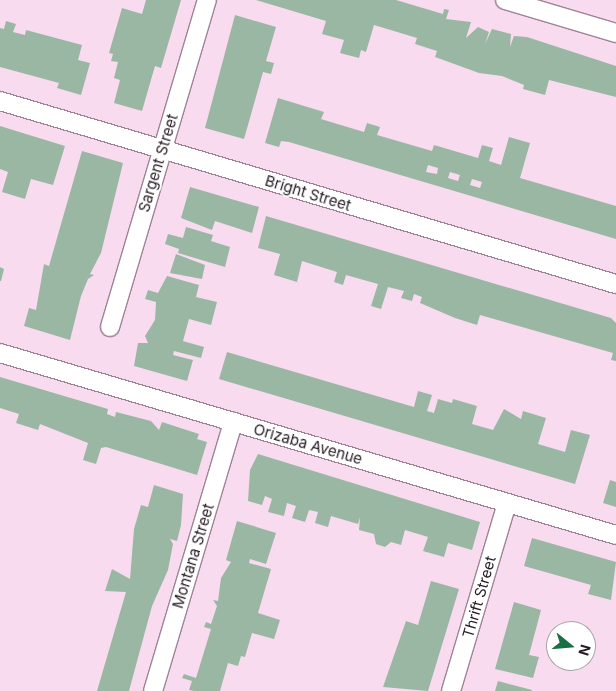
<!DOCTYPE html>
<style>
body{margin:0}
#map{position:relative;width:616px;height:691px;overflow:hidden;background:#f9dbef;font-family:Inter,sans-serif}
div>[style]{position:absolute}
.building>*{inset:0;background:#9ab7a4}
.roads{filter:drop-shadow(1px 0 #9e8395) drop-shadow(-1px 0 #9e8395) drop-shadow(0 1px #9e8395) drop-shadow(0 -1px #9e8395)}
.minor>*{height:18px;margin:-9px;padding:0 9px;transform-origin:9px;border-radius:9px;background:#fff}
span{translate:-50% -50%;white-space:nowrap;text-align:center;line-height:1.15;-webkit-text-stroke:4px #fff;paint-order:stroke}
.street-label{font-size:15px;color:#261c23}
.north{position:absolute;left:546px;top:621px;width:50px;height:50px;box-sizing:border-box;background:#fff;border:1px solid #a8a4a7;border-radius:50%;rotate:107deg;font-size:14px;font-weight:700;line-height:20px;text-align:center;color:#261c23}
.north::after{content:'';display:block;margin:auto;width:18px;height:22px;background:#187044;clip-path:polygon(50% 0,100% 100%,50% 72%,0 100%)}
</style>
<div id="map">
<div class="building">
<i style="clip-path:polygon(146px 0,181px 0,161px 68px,155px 66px,142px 111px,114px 103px,120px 80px,114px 78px,118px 62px,111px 61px,113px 54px,109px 53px,122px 8px,142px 14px)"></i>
<i style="clip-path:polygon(256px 0,396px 0,443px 14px,444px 9px,449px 10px,446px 19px,471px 22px,466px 38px,478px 27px,489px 32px,485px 44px,492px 29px,511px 34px,510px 47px,514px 36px,527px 37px,616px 66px,616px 97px,549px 80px,545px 95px,523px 89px,524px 85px,502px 76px,479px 73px,435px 57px,437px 51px,415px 44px,417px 38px,374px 25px,366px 52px,361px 50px,359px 58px,340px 53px,344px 40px,322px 34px,326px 21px)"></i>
<i style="clip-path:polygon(235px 15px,276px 27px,266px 61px,274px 63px,271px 74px,263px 72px,244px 139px,205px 128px)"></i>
<i style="clip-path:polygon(6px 21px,16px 24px,13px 32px,25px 35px,26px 30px,82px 45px,78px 60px,90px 63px,81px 95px,57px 88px,59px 83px,0 67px,0 28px,4px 29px)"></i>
<i style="clip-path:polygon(evenodd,278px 98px,324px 112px,321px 119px,364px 132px,367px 123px,380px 127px,377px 135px,432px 151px,434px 145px,478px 158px,482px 145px,493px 148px,489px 161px,501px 165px,509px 137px,530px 143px,520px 178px,616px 206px,616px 239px,289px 142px,281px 141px,279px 147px,265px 143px,278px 98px,428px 165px,438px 168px,437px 174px,426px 172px,428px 165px,278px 98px,450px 172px,460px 175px,458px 181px,448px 178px,450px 172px,278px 98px,472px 179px,482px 182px,480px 188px,470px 185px,472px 179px)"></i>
<i style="clip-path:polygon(0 126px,65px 146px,53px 185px,31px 179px,25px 199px,2px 192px,8px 172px,0 169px)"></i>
<i style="clip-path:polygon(82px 151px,123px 163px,101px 253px,90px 274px,94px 275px,88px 279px,81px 296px,70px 340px,24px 326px,29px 308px,36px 310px,44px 264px,49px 266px)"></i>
<i style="clip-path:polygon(190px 187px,259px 207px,252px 233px,215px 221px,212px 230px,181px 218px)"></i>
<i style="clip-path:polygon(266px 216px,611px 318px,616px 323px,616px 361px,611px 360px,613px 353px,480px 315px,477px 325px,455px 318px,420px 303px,422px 297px,414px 294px,412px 301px,401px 298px,404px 291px,388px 287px,381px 309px,371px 306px,378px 284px,346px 275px,343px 285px,334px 282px,337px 272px,302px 261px,297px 282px,274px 275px,280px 254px,258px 248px)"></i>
<i style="clip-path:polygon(186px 227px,213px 235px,211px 241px,230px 247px,225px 267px,178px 253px,179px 249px,165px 244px,168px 234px,183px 238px)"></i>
<i style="clip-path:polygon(176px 254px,205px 265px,202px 279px,170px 273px)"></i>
<i style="clip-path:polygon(0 267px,4px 269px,1px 281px,0 281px)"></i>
<i style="clip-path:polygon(167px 276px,199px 285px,196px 297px,217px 302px,211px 325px,189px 319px,183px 341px,204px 347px,201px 358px,174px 351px,173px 355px,193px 360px,187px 381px,134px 366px,138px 343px,148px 343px,145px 336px,155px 320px,156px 302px,145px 299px,148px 290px,158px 293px)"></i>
<i style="clip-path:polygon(227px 352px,414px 407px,418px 391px,432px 395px,427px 411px,434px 413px,438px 399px,452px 403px,453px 399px,477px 406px,472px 424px,493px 430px,504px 409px,521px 419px,523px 411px,546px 418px,538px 444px,565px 452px,571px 430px,590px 435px,575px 484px,219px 379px)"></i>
<i style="clip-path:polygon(0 377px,108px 409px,107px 414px,115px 417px,116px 412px,151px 421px,159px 430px,162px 422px,199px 434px,197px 439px,207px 442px,197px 475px,106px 447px,101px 448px,96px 464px,83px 460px,88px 443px,40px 424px,38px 430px,16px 423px,19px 414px,0 408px)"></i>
<i style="clip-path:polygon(258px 454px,480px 522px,472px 550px,448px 543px,444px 557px,423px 551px,428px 537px,405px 530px,401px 545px,391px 542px,385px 547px,376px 544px,374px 534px,359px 530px,360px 517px,358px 524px,331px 516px,328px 527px,315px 523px,318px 512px,309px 510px,305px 522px,292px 518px,296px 506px,287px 503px,284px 516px,268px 512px,272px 499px,265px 496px,262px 505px,248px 501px,250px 470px)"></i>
<i style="clip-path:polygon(610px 480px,616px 482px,616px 507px,603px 503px)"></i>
<i style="clip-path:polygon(154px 485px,183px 494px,181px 525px,177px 541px,170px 539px,173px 544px,168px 570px,152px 606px,129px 691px,97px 691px,126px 592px,105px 591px,112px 569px,130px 579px,134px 529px,141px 505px,148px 507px)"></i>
<i style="clip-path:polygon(237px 521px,276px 533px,266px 564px,250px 559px,249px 563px,271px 569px,258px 613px,280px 620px,274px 639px,252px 633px,245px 657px,241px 656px,238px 666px,228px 663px,220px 691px,194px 691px,189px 690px,192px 681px,182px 678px,184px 674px,196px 678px,211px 629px,204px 627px,206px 622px,211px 624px,217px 606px,213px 600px,218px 601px,221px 578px,231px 562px,226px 560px)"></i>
<i style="clip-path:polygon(532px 538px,616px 562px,611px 600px,588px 594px,591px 585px,524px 566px)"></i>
<i style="clip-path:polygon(431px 581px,459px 589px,428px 691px,383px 687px,406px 621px,418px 625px)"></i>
<i style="clip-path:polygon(514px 602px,541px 610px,529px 655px,539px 657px,533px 678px,495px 669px)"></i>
<i style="clip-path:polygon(498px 681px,532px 690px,532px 691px,495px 691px)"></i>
</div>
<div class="roads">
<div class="minor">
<i style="left:505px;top:0;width:116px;rotate:16.6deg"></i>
<i style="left:0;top:101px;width:643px;rotate:16.55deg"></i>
<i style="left:110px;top:327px;width:341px;rotate:-73.5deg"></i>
<i style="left:0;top:353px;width:642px;rotate:16.46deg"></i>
<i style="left:153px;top:691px;width:281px;rotate:-73.4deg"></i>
<i style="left:451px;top:691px;width:196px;rotate:-73.4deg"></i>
</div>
</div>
<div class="street-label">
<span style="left:158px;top:163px;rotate:-73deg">Sargent Street</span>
<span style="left:308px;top:193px;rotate:17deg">Bright Street</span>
<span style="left:308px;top:444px;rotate:16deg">Orizaba Avenue</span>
<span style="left:193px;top:556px;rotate:-73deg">Montana Street</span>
<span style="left:479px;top:597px;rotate:-74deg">Thrift Street</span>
</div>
<div class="north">N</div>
</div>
